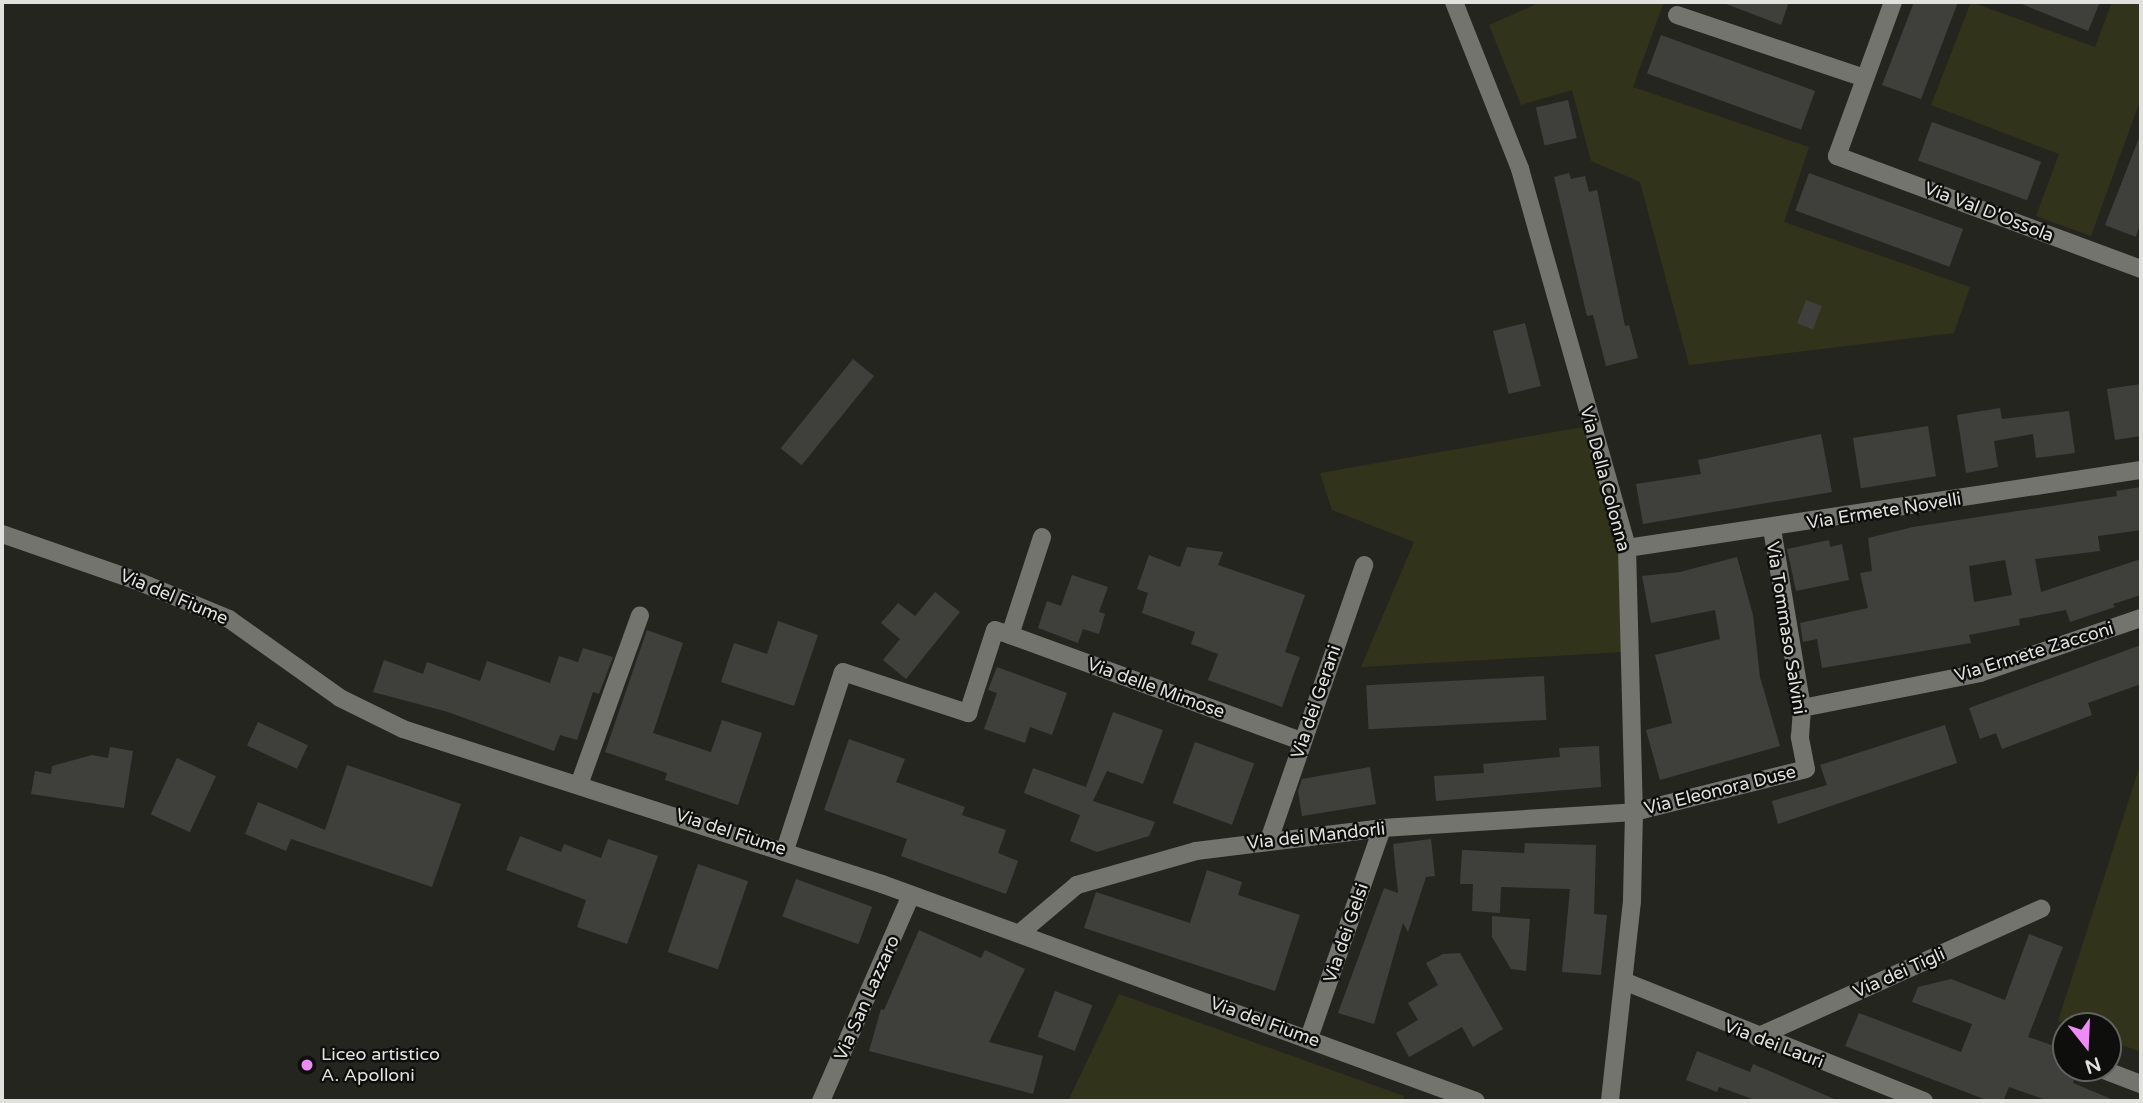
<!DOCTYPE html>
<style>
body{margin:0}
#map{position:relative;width:2143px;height:1103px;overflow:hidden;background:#252520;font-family:"Varela Round",sans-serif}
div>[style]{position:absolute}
.green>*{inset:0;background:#31341a}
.building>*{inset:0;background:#3f403b;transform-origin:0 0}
.minor>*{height:18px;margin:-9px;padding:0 9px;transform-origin:9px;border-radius:9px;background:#73746e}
.tertiary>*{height:18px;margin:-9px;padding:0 9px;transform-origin:9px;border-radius:9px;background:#73746e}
.dots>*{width:19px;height:19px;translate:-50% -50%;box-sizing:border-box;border:4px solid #0e0e0c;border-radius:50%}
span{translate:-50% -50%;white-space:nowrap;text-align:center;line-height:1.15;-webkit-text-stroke:5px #0e0e0c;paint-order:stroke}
.street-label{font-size:18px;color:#e1e2de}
.poi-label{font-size:18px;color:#e1e2de}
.left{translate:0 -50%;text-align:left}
.frame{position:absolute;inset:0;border:4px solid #e1e2de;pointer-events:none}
.north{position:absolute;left:2052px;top:1012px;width:70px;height:70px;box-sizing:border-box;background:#0e0e0c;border:2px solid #626360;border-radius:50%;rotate:162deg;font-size:19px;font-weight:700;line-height:28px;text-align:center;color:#e1e2de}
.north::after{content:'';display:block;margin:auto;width:24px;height:32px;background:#ef8bf7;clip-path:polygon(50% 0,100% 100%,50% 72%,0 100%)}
</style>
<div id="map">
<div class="green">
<i style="clip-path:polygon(1541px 2px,1664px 2px,1633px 87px,1809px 147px,1784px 222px,1970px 287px,1954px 333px,1689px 365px,1640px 182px,1591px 161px,1572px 90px,1521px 105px,1489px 25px)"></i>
<i style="clip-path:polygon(1971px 2px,2095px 47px,2112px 2px,2141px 2px,2141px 98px,2091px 236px,2036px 216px,2059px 154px,1931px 105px)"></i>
<i style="clip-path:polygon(1583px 427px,1621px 550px,1623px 652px,1361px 667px,1414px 542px,1332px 510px,1320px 473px)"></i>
<i style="clip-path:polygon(2141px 762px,2141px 1052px,2108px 1040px,2108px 1026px,2071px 1026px,2058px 1021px)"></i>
<i style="clip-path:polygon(1119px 994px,1404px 1096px,1403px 1101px,1068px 1101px)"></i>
</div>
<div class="building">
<i style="clip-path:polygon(1721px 2px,1789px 2px,1781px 25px)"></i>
<i style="clip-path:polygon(1914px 2px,1958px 2px,1921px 99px,1882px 85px)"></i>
<i style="clip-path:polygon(2017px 2px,2100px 2px,2088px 31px)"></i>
<i style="left:1661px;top:35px;width:164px;height:41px;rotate:20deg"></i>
<i style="left:1568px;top:100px;width:39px;height:33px;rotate:77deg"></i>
<i style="left:1932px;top:122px;width:116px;height:41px;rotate:20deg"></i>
<i style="clip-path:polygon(2141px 133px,2141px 221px,2136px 237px,2105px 225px)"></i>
<i style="clip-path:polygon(1569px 173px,1571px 179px,1585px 176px,1589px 192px,1597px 190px,1625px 326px,1629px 325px,1638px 358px,1606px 366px,1593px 315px,1587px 316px,1554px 177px)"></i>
<i style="left:1809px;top:173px;width:164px;height:40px;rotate:20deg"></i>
<i style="left:1806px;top:300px;width:17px;height:25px;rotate:21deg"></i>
<i style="left:1525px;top:323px;width:65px;height:33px;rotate:76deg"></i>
<i style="left:853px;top:359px;width:27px;height:115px;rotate:39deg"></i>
<i style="clip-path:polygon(2141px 384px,2141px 436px,2115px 440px,2107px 389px)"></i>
<i style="clip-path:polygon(2000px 408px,2002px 419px,2069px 411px,2075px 453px,2036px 458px,2033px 434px,1994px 441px,1998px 467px,1966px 473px,1957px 415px)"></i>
<i style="left:1928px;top:426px;width:51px;height:76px;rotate:81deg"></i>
<i style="clip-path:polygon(1821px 434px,1832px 492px,1643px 524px,1636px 484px,1701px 474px,1698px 460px)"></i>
<i style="clip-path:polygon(evenodd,2141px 487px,2141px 530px,2098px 536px,2100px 551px,2035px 559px,2041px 592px,2141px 559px,2141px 595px,2113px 604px,2115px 607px,2070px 622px,2066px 610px,2019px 619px,2020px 625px,1969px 635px,1971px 643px,1822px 668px,1817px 639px,1803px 642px,1800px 623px,1868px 608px,1860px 573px,1872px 571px,1868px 538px,1913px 527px,2117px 496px,2116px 491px,2141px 487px,2005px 560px,2012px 595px,1974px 602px,1969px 566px,2005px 560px)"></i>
<i style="clip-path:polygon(1829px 540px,1830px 547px,1842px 544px,1849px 580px,1796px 591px,1787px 549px)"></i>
<i style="clip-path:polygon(1187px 547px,1223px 552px,1218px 565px,1305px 595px,1285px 652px,1300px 657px,1282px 707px,1208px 680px,1218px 654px,1191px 644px,1195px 632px,1142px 613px,1148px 593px,1137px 589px,1149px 555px,1180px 567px)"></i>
<i style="clip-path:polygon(1737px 557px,1753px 615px,1760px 677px,1780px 746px,1660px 780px,1646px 730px,1672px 723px,1655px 655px,1720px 639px,1715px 610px,1651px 623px,1642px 576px,1680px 572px)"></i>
<i style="clip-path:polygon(1072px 575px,1108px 587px,1099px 612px,1105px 614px,1099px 634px,1083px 629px,1078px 643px,1038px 628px,1047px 601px,1061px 606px)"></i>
<i style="clip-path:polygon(935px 592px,960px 612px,906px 679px,883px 660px,900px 639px,881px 623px,898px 603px,915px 616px)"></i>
<i style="clip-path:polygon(778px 621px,818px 635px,794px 706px,721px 682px,734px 643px,767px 654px)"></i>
<i style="clip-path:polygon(647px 630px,683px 643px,653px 733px,711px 752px,722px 720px,762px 733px,738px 805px,665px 780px,667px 773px,605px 752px)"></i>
<i style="clip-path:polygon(2141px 645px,2141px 684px,2088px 703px,2092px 715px,2002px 749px,1996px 733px,1980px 739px,1969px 708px)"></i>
<i style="clip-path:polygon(583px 648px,613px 657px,599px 694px,593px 692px,577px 740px,560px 735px,554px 751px,448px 712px,373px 692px,384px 660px,423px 674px,427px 662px,480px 681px,487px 661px,550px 683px,559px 656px,578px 662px)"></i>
<i style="clip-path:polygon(997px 667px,1067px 693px,1052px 735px,1030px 727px,1025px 743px,984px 729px,997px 693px,988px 690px)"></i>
<i style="left:1544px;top:676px;width:44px;height:178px;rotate:87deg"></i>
<i style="clip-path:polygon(1113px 712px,1163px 730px,1143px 784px,1107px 771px,1093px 801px,1155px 822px,1149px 836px,1097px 852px,1070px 841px,1080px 815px,1024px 793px,1033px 768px,1086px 787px)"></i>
<i style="left:258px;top:722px;width:55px;height:26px;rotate:25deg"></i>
<i style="clip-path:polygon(1945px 725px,1957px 763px,1778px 824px,1772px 801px,1827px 785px,1820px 765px)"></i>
<i style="clip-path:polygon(849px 739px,905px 759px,896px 782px,965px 807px,962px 815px,1006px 830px,998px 853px,1018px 861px,1006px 894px,901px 856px,907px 839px,824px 810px)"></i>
<i style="left:1195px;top:742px;width:63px;height:65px;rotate:20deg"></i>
<i style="clip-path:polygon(1599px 746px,1601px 787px,1436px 801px,1434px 776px,1484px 773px,1483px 764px,1560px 757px,1559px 748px)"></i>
<i style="clip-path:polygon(110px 747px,133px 751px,124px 808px,31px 794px,35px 771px,51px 774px,52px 766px,92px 755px,108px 758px)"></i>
<i style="left:177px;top:758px;width:43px;height:62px;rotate:25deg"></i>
<i style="clip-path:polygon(347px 765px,461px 804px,432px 887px,291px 839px,286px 851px,245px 834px,258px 802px,325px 830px)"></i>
<i style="clip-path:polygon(1370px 767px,1376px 804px,1302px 816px,1298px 791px,1302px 779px)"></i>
<i style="clip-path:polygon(520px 836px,561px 852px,564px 844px,601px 858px,608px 839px,658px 856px,627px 944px,577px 927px,586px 900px,506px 870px)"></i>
<i style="clip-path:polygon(1431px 839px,1435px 876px,1426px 877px,1408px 932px,1403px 923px,1374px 1024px,1338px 1013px,1384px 888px,1398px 893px,1393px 844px)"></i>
<i style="clip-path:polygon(1525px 843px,1596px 845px,1594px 914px,1607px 915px,1601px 975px,1562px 972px,1570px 889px,1501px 887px,1500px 913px,1472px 911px,1473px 884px,1460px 884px,1462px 850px,1524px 853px)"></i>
<i style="left:698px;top:864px;width:53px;height:93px;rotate:19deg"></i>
<i style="clip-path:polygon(1207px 870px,1242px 882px,1238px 895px,1300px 915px,1275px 991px,1084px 928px,1096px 892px,1190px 923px)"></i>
<i style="left:796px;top:879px;width:81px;height:40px;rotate:20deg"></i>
<i style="clip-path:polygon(1492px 916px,1530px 919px,1526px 971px,1511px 969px,1492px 937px)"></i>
<i style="clip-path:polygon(919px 930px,981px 958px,985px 950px,1025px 969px,989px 1042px,1043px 1056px,1033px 1094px,869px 1051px,881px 1009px,884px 1010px)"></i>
<i style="clip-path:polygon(2029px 934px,2063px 947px,2028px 1037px,2066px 1050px,2066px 1068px,2078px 1068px,2073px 1083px,2116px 1101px,2049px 1101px,2009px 1087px,2003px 1101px,1989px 1101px,1845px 1046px,1859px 1013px,1961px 1052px,1972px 1024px,1912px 1002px,1918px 987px,1951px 979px,2005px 1000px)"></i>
<i style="clip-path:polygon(1460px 953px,1503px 1029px,1473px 1047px,1462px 1027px,1409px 1057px,1396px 1033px,1418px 1020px,1408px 1003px,1438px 985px,1426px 963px,1443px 954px)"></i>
<i style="left:1055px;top:991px;width:40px;height:49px;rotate:21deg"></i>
<i style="clip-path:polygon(1697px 1051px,1750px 1072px,1753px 1064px,1839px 1101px,1758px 1101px,1719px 1087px,1717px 1092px,1686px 1080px)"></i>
</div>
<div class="minor">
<i style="left:1454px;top:2px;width:180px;rotate:68.4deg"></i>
<i style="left:1520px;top:169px;width:394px;rotate:74.2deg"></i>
<i style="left:1627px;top:548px;width:264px;rotate:88.5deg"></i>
<i style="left:1634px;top:812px;width:89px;rotate:91.3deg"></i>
<i style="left:1632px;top:901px;width:201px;rotate:96.3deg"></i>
<i style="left:1893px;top:2px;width:164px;rotate:110deg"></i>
<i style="left:1837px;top:156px;width:324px;rotate:20.4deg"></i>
<i style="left:1677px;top:15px;width:197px;rotate:18.6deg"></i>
<i style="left:1627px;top:548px;width:520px;rotate:-8.63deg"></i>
<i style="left:1010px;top:635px;width:311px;rotate:20deg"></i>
<i style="left:1802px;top:708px;width:181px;rotate:-11.1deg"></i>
<i style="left:1980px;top:673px;width:170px;rotate:-18.9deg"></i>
<i style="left:580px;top:782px;width:177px;rotate:-70.2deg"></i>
<i style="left:1269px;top:840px;width:291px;rotate:-70.9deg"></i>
<i style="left:785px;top:850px;width:187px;rotate:-72deg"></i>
<i style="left:843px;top:672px;width:132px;rotate:18.2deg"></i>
<i style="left:968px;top:713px;width:87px;rotate:-72deg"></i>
<i style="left:995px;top:630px;width:16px;rotate:18deg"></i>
<i style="left:1010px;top:635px;width:103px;rotate:-71.9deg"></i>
<i style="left:1020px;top:933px;width:75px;rotate:-40.1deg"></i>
<i style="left:1077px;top:885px;width:124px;rotate:-15.9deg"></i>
<i style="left:1196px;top:851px;width:187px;rotate:-7deg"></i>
<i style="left:1382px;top:828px;width:253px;rotate:-3.6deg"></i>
<i style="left:1634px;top:812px;width:177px;rotate:-14deg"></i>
<i style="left:1806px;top:769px;width:33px;rotate:-101deg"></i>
<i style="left:1800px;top:737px;width:29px;rotate:-86deg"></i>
<i style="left:1802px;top:708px;width:181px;rotate:-99.5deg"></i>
<i style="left:1626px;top:982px;width:321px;rotate:21.8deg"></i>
<i style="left:1757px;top:1037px;width:312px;rotate:-24.3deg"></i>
<i style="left:1309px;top:1038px;width:222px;rotate:-70.8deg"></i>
<i style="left:2104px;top:1070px;width:40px;rotate:21deg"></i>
<i style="left:821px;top:1101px;width:225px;rotate:-66.4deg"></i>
</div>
<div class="tertiary">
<i style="left:2px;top:534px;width:141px;rotate:19.1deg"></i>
<i style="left:135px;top:580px;width:102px;rotate:22.5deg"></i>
<i style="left:229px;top:619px;width:136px;rotate:35.4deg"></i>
<i style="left:340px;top:698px;width:70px;rotate:26.2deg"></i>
<i style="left:403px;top:729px;width:503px;rotate:17.93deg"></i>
<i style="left:882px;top:884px;width:632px;rotate:20.07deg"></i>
</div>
<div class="dots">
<i style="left:307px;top:1065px;background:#ef8bf7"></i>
</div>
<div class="street-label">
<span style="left:1989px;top:212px;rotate:21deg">Via Val D'Ossola</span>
<span style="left:1605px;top:479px;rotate:75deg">Via Della Colonna</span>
<span style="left:1884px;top:511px;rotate:-9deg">Via Ermete Novelli</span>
<span style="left:174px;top:597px;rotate:23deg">Via del Fiume</span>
<span style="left:1786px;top:628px;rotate:81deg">Via Tommaso Salvini</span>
<span style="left:2034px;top:652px;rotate:-17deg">Via Ermete Zacconi</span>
<span style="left:1156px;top:688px;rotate:20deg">Via delle Mimose</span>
<span style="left:1316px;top:702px;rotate:-71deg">Via dei Gerani</span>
<span style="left:1720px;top:790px;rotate:-14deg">Via Eleonora Duse</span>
<span style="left:731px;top:832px;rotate:18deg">Via del Fiume</span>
<span style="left:1316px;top:836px;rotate:-6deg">Via dei Mandorli</span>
<span style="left:1346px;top:933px;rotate:-71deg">Via dei Gelsi</span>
<span style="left:1899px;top:973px;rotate:-24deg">Via dei Tigli</span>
<span style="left:867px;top:998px;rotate:-66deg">Via San Lazzaro</span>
<span style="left:1265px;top:1022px;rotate:20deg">Via del Fiume</span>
<span style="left:1774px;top:1044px;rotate:21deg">Via dei Lauri</span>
</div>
<div class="poi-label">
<span class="left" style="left:321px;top:1065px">Liceo artistico<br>A. Apolloni</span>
</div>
<div class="frame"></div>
<div class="north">N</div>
</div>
